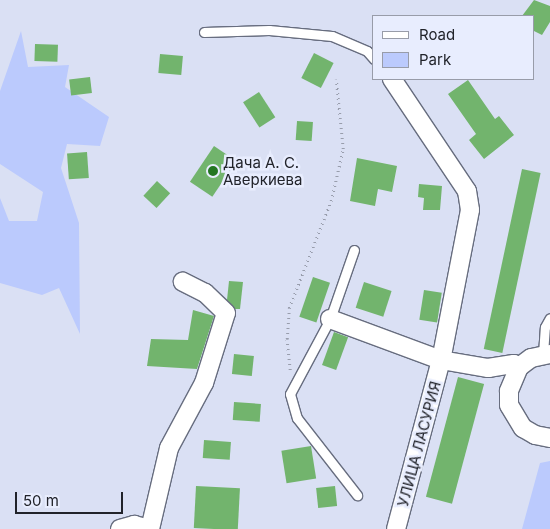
<!DOCTYPE html>
<meta charset="utf-8">
<style>
body{margin:0}
#map{position:relative;width:550px;height:529px;overflow:hidden;background:#dae0f4;font-family:Inter,sans-serif}
div>[style]{position:absolute}
.green>*{inset:0;background:#bbcafd}
.building>*{inset:0;background:#72b46d;transform-origin:0 0}
.path>*{height:2.5px;margin-top:-1.25px;transform-origin:0;background:repeating-linear-gradient(90deg,#989dac 0 1px,transparent 0 5px)}
.roads{filter:drop-shadow(1px 0 #676d7f) drop-shadow(-1px 0 #676d7f) drop-shadow(0 1px #676d7f) drop-shadow(0 -1px #676d7f)}
.service>*{height:9px;margin:-4.5px;padding:0 4.5px;transform-origin:4.5px;border-radius:4.5px;background:#fff}
.minor>*{height:18px;margin:-9px;padding:0 9px;transform-origin:9px;border-radius:9px;background:#fff}
.dots>*{width:14px;height:14px;translate:-50% -50%;box-sizing:border-box;border:2px solid #e8edfe;border-radius:50%}
span{translate:-50% -50%;white-space:nowrap;text-align:center;line-height:1.15;-webkit-text-stroke:5px #e8edfe;paint-order:stroke}
.poi-label{font-size:15px;color:#21232a}
.left{translate:0 -50%;text-align:left}
.street-label{font-size:15px;color:#21232a}
.legend{position:absolute;left:372px;top:15px;width:162px;height:65px;box-sizing:border-box;background:#e8edfe;border:1px solid #989ca9;margin:0;padding:6px 9px;list-style:none;font-size:15px;color:#21232a}
.legend li{display:flex;align-items:center;gap:10px;height:25px}
.legend b{width:25px;border:1px solid #989ca9}
.scale{position:absolute;left:15px;top:492px;width:108px;height:22px;box-sizing:border-box;border:2px solid #21232a;border-top:0;padding-left:6px;font-size:15px;line-height:18px;white-space:nowrap;color:#21232a;-webkit-text-stroke:4px #e8edfe;paint-order:stroke}
</style>
<div id="map">
<div class="green">
<i style="clip-path:polygon(21px 31px,28px 67px,69px 65px,65px 87px,109px 117px,100px 146px,67px 144px,61px 168px,79px 223px,80px 334px,59px 288px,42px 295px,0 283px,0 198px,9px 221px,37px 221px,43px 192px,0 164px,0 91px)"></i>
<i style="clip-path:polygon(550px 461px,550px 529px,522px 529px,540px 463px)"></i>
</div>
<div class="building">
<i style="clip-path:polygon(534px 0,550px 6px,550px 22px,542px 35px,534px 31px,534px 16px,522px 16px)"></i>
<i style="left:35px;top:44px;width:23px;height:17px;rotate:2deg"></i>
<i style="left:314px;top:53px;width:22px;height:28px;rotate:27deg"></i>
<i style="left:160px;top:54px;width:23px;height:19px;rotate:5deg"></i>
<i style="left:90px;top:77px;width:16px;height:21px;rotate:83deg"></i>
<i style="clip-path:polygon(468px 80px,495px 119px,499px 116px,514px 135px,484px 159px,469px 140px,476px 134px,448px 94px)"></i>
<i style="left:259px;top:92px;width:30px;height:19px;rotate:57deg"></i>
<i style="left:297px;top:121px;width:16px;height:19px;rotate:4deg"></i>
<i style="left:214px;top:146px;width:27px;height:43px;rotate:34deg"></i>
<i style="left:87px;top:152px;width:26px;height:20px;rotate:86deg"></i>
<i style="clip-path:polygon(357px 158px,397px 166px,392px 192px,378px 189px,375px 206px,350px 201px)"></i>
<i style="left:522px;top:169px;width:19px;height:184px;rotate:12deg"></i>
<i style="left:157px;top:181px;width:18px;height:20px;rotate:43deg"></i>
<i style="clip-path:polygon(419px 184px,442px 186px,440px 210px,423px 210px,424px 198px,418px 197px)"></i>
<i style="left:313px;top:277px;width:18px;height:42px;rotate:19deg"></i>
<i style="clip-path:polygon(229px 281px,243px 282px,240px 309px,235px 309px,227px 300px)"></i>
<i style="left:364px;top:282px;width:29px;height:27px;rotate:18deg"></i>
<i style="left:424px;top:290px;width:18px;height:30px;rotate:9deg"></i>
<i style="clip-path:polygon(193px 310px,214px 316px,197px 369px,147px 366px,151px 339px,188px 340px)"></i>
<i style="left:334px;top:332px;width:15px;height:35px;rotate:20deg"></i>
<i style="left:234px;top:354px;width:20px;height:20px;rotate:6deg"></i>
<i style="left:458px;top:377px;width:27px;height:124px;rotate:15deg"></i>
<i style="left:234px;top:402px;width:27px;height:18px;rotate:4deg"></i>
<i style="left:204px;top:440px;width:27px;height:18px;rotate:4deg"></i>
<i style="left:311px;top:446px;width:33px;height:30px;rotate:81deg"></i>
<i style="left:196px;top:486px;width:44px;height:42px;rotate:3deg"></i>
<i style="left:335px;top:486px;width:20px;height:19px;rotate:84deg"></i>
</div>
<div class="path">
<i style="left:290px;top:370px;width:31px;rotate:-96deg"></i>
<i style="left:287px;top:339px;width:31px;rotate:-86deg"></i>
<i style="left:289px;top:308px;width:115px;rotate:-68.6deg"></i>
<i style="left:331px;top:201px;width:53px;rotate:-77deg"></i>
<i style="left:343px;top:149px;width:70px;rotate:-95.7deg"></i>
</div>
<div class="roads">
<div class="service">
<i style="left:204px;top:32px;width:65px;rotate:-1.8deg"></i>
<i style="left:269px;top:30px;width:63px;rotate:5.4deg"></i>
<i style="left:332px;top:36px;width:38px;rotate:23deg"></i>
<i style="left:367px;top:51px;width:11px;rotate:49deg"></i>
<i style="left:354px;top:250px;width:73px;rotate:109.2deg"></i>
<i style="left:330px;top:319px;width:85px;rotate:118.1deg"></i>
<i style="left:290px;top:394px;width:25px;rotate:74deg"></i>
<i style="left:297px;top:418px;width:98px;rotate:52.1deg"></i>
<i style="left:543px;top:354px;width:27px;rotate:-86deg"></i>
<i style="left:545px;top:327px;width:10px;rotate:-61deg"></i>
</div>
<div class="minor">
<i style="left:392px;top:79px;width:135px;rotate:56.2deg"></i>
<i style="left:467px;top:191px;width:19px;rotate:81deg"></i>
<i style="left:470px;top:210px;width:153px;rotate:100.9deg"></i>
<i style="left:441px;top:360px;width:175px;rotate:104.9deg"></i>
<i style="left:330px;top:319px;width:118px;rotate:20.3deg"></i>
<i style="left:441px;top:360px;width:48px;rotate:9.7deg"></i>
<i style="left:488px;top:368px;width:26px;rotate:-9deg"></i>
<i style="left:514px;top:364px;width:6px;rotate:31deg"></i>
<i style="left:550px;top:354px;width:19px;rotate:168deg"></i>
<i style="left:531px;top:358px;width:15px;rotate:143deg"></i>
<i style="left:519px;top:367px;width:26px;rotate:113deg"></i>
<i style="left:509px;top:391px;width:14px;rotate:90deg"></i>
<i style="left:509px;top:405px;width:27px;rotate:59deg"></i>
<i style="left:523px;top:428px;width:14px;rotate:30deg"></i>
<i style="left:535px;top:435px;width:15px;rotate:11deg"></i>
<i style="left:120px;top:529px;width:15px;rotate:-16deg"></i>
<i style="left:134px;top:525px;width:16px;rotate:14deg"></i>
<i style="left:150px;top:529px;width:83px;rotate:-76.8deg"></i>
<i style="left:169px;top:448px;width:74px;rotate:-61.7deg"></i>
<i style="left:204px;top:383px;width:73px;rotate:-72.6deg"></i>
<i style="left:226px;top:313px;width:29px;rotate:-136deg"></i>
<i style="left:205px;top:293px;width:25px;rotate:-153deg"></i>
</div>
</div>
<div class="dots">
<i style="left:213px;top:171px;background:#237621"></i>
</div>
<div class="poi-label">
<span class="left" style="left:223px;top:171px">Дача А. С.<br>Аверкиева</span>
</div>
<div class="street-label">
<span style="left:419px;top:444px;rotate:-75deg">УЛИЦА ЛАСУРИЯ</span>
</div>
<ul class="legend">
<li><b style="height:6px;background:#fff"></b>Road</li>
<li><b style="height:14px;background:#bbcafd"></b>Park</li>
</ul>
<div class="scale">50 m</div>
</div>
